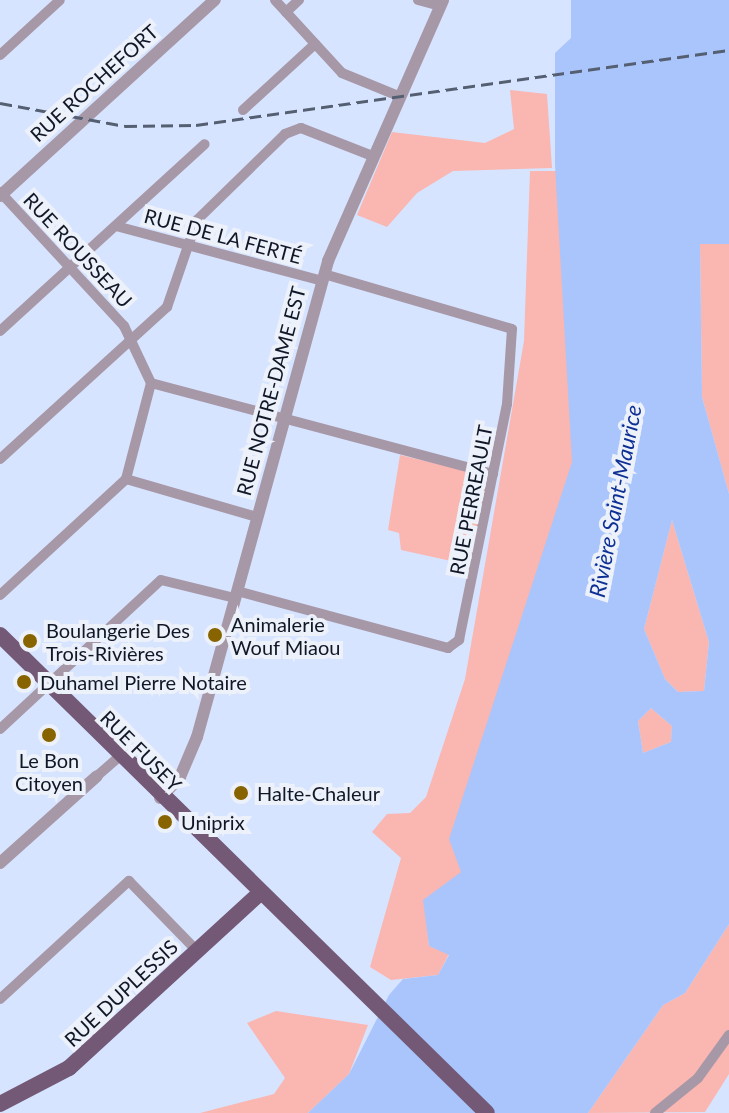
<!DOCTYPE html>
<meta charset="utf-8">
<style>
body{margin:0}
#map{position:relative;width:729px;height:1113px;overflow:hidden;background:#d7e4ff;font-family:Lato,sans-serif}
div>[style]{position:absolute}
.green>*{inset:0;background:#fab6b0}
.water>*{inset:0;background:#aac4fc}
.minor>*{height:10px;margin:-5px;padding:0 5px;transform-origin:5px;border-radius:5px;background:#a798a8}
.tertiary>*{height:12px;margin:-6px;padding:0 6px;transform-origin:6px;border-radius:6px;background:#a798a8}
.primary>*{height:16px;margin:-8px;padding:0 8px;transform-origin:8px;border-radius:8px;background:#735975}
.rail>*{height:3px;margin-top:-1.5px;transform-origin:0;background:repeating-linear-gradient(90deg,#555f72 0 12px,transparent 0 18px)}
.dots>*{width:22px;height:22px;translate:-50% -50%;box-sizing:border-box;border:4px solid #edf1fa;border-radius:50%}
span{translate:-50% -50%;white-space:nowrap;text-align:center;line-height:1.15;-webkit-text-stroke:8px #edf1fa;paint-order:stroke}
.street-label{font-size:20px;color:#101727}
.poi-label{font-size:20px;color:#101727}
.left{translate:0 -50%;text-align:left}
.water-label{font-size:22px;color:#0e3095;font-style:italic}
</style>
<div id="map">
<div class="green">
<i style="clip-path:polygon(510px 90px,547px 94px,552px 168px,453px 171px,417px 193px,387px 227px,357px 215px,392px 132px,485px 143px,514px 129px)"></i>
<i style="clip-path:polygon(530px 171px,560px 171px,577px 462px,466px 881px,424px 901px,429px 946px,449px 954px,438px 975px,391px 980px,370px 967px,401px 858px,372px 832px,387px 814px,410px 813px,426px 797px,465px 679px,524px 341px)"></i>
<i style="clip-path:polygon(700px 243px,729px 244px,729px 494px,702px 397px)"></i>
<i style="clip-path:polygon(400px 455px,494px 477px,474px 566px,401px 550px,399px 533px,388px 530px)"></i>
<i style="clip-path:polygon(672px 520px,709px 642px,704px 691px,678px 692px,665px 679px,644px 629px)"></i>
<i style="clip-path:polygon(651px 708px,672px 726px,671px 742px,643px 753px,638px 721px)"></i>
<i style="clip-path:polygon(729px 924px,729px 1074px,705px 1112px,588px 1113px,663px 1005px,685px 993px)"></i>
<i style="clip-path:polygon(276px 1011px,368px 1025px,349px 1074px,308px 1113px,200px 1113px,274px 1094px,285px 1078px,247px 1023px)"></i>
</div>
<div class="water">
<i style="clip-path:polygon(evenodd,571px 0,729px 0,729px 244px,700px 244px,702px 397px,729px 494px,729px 924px,685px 993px,663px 1005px,588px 1113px,308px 1113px,349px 1074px,389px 995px,403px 979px,438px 975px,449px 955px,429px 946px,423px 900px,461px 872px,449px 839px,572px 462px,555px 165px,555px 53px,571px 38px,571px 0,672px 520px,709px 642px,704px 691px,678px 692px,665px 679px,644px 629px,672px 520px,571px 0,651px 708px,672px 726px,671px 742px,643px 753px,638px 721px,651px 708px)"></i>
</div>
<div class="minor">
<i style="left:275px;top:0;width:99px;rotate:47.5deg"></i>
<i style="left:342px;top:73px;width:58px;rotate:22.2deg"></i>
<i style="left:418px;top:0;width:23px;rotate:15deg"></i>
<i style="left:286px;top:12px;width:18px;rotate:-43deg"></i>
<i style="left:0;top:55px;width:81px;rotate:-42.5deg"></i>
<i style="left:243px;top:110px;width:98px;rotate:-42.5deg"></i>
<i style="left:0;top:192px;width:183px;rotate:47.2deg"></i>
<i style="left:124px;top:326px;width:63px;rotate:64.7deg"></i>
<i style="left:151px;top:383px;width:354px;rotate:14.9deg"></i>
<i style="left:116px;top:226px;width:213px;rotate:14.9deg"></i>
<i style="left:0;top:331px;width:277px;rotate:-42.4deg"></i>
<i style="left:0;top:459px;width:226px;rotate:-42.3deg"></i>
<i style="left:167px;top:307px;width:92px;rotate:-71deg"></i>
<i style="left:197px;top:220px;width:123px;rotate:-44.3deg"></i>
<i style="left:285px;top:134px;width:17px;rotate:-21deg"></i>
<i style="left:301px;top:128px;width:74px;rotate:21.4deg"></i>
<i style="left:126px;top:479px;width:99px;rotate:-75.4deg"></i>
<i style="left:237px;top:591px;width:219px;rotate:15.1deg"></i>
<i style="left:448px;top:648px;width:14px;rotate:-36deg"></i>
<i style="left:459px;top:640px;width:241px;rotate:-78.5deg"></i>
<i style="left:507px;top:404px;width:75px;rotate:-86.2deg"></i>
<i style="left:512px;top:329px;width:196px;rotate:-163.7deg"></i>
<i style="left:0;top:595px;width:171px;rotate:-42.6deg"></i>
<i style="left:126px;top:479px;width:136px;rotate:16.2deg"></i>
<i style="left:0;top:729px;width:219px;rotate:-42.8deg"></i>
<i style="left:161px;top:580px;width:76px;rotate:13.7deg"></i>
<i style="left:97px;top:776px;width:28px;rotate:-41deg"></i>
<i style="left:0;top:999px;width:175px;rotate:-42.5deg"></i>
<i style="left:129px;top:881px;width:96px;rotate:45.8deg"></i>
<i style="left:655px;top:1113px;width:55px;rotate:-39.1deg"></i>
<i style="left:698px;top:1078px;width:53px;rotate:-54.2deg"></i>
</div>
<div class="tertiary">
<i style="left:0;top:196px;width:291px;rotate:-42.4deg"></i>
<i style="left:160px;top:798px;width:29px;rotate:-46deg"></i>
<i style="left:180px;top:777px;width:43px;rotate:-67deg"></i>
<i style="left:197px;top:737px;width:494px;rotate:-74.6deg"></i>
<i style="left:328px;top:261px;width:285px;rotate:-66.2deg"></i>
<i style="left:0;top:863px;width:130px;rotate:-41.9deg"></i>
</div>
<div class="primary">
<i style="left:0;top:635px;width:682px;rotate:44.47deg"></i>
<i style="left:0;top:1104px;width:78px;rotate:-27.6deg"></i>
<i style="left:69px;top:1068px;width:256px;rotate:-42.5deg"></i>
</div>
<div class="rail">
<i style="left:0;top:103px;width:127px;rotate:10.4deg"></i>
<i style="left:125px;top:126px;width:71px;rotate:-0.8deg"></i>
<i style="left:196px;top:125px;width:538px;rotate:-8.01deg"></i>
</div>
<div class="dots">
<i style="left:215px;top:635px;background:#876400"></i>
<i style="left:30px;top:641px;background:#876400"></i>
<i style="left:24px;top:682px;background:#876400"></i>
<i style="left:49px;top:735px;background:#876400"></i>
<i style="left:241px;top:793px;background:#876400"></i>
<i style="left:165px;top:822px;background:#876400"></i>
</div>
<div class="street-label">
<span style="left:94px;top:83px;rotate:-42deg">RUE ROCHEFORT</span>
<span style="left:223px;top:236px;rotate:15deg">RUE DE LA FERTÉ</span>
<span style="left:78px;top:250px;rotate:47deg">RUE ROUSSEAU</span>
<span style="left:271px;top:391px;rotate:-75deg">RUE NOTRE-DAME EST</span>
<span style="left:471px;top:500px;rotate:-79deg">RUE PERREAULT</span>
<span style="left:141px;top:751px;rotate:45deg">RUE FUSEY</span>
<span style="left:121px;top:993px;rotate:-43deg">RUE DUPLESSIS</span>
</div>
<div class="poi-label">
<span class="left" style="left:231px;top:636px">Animalerie<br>Wouf Miaou</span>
<span class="left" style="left:46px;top:642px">Boulangerie Des<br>Trois-Rivières</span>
<span class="left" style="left:40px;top:682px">Duhamel Pierre Notaire</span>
<span style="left:49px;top:772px">Le Bon<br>Citoyen</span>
<span class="left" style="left:257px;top:793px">Halte-Chaleur</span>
<span class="left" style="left:181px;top:822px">Uniprix</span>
</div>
<div class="water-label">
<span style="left:615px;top:501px;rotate:-79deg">Rivière Saint-Maurice</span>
</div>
</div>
